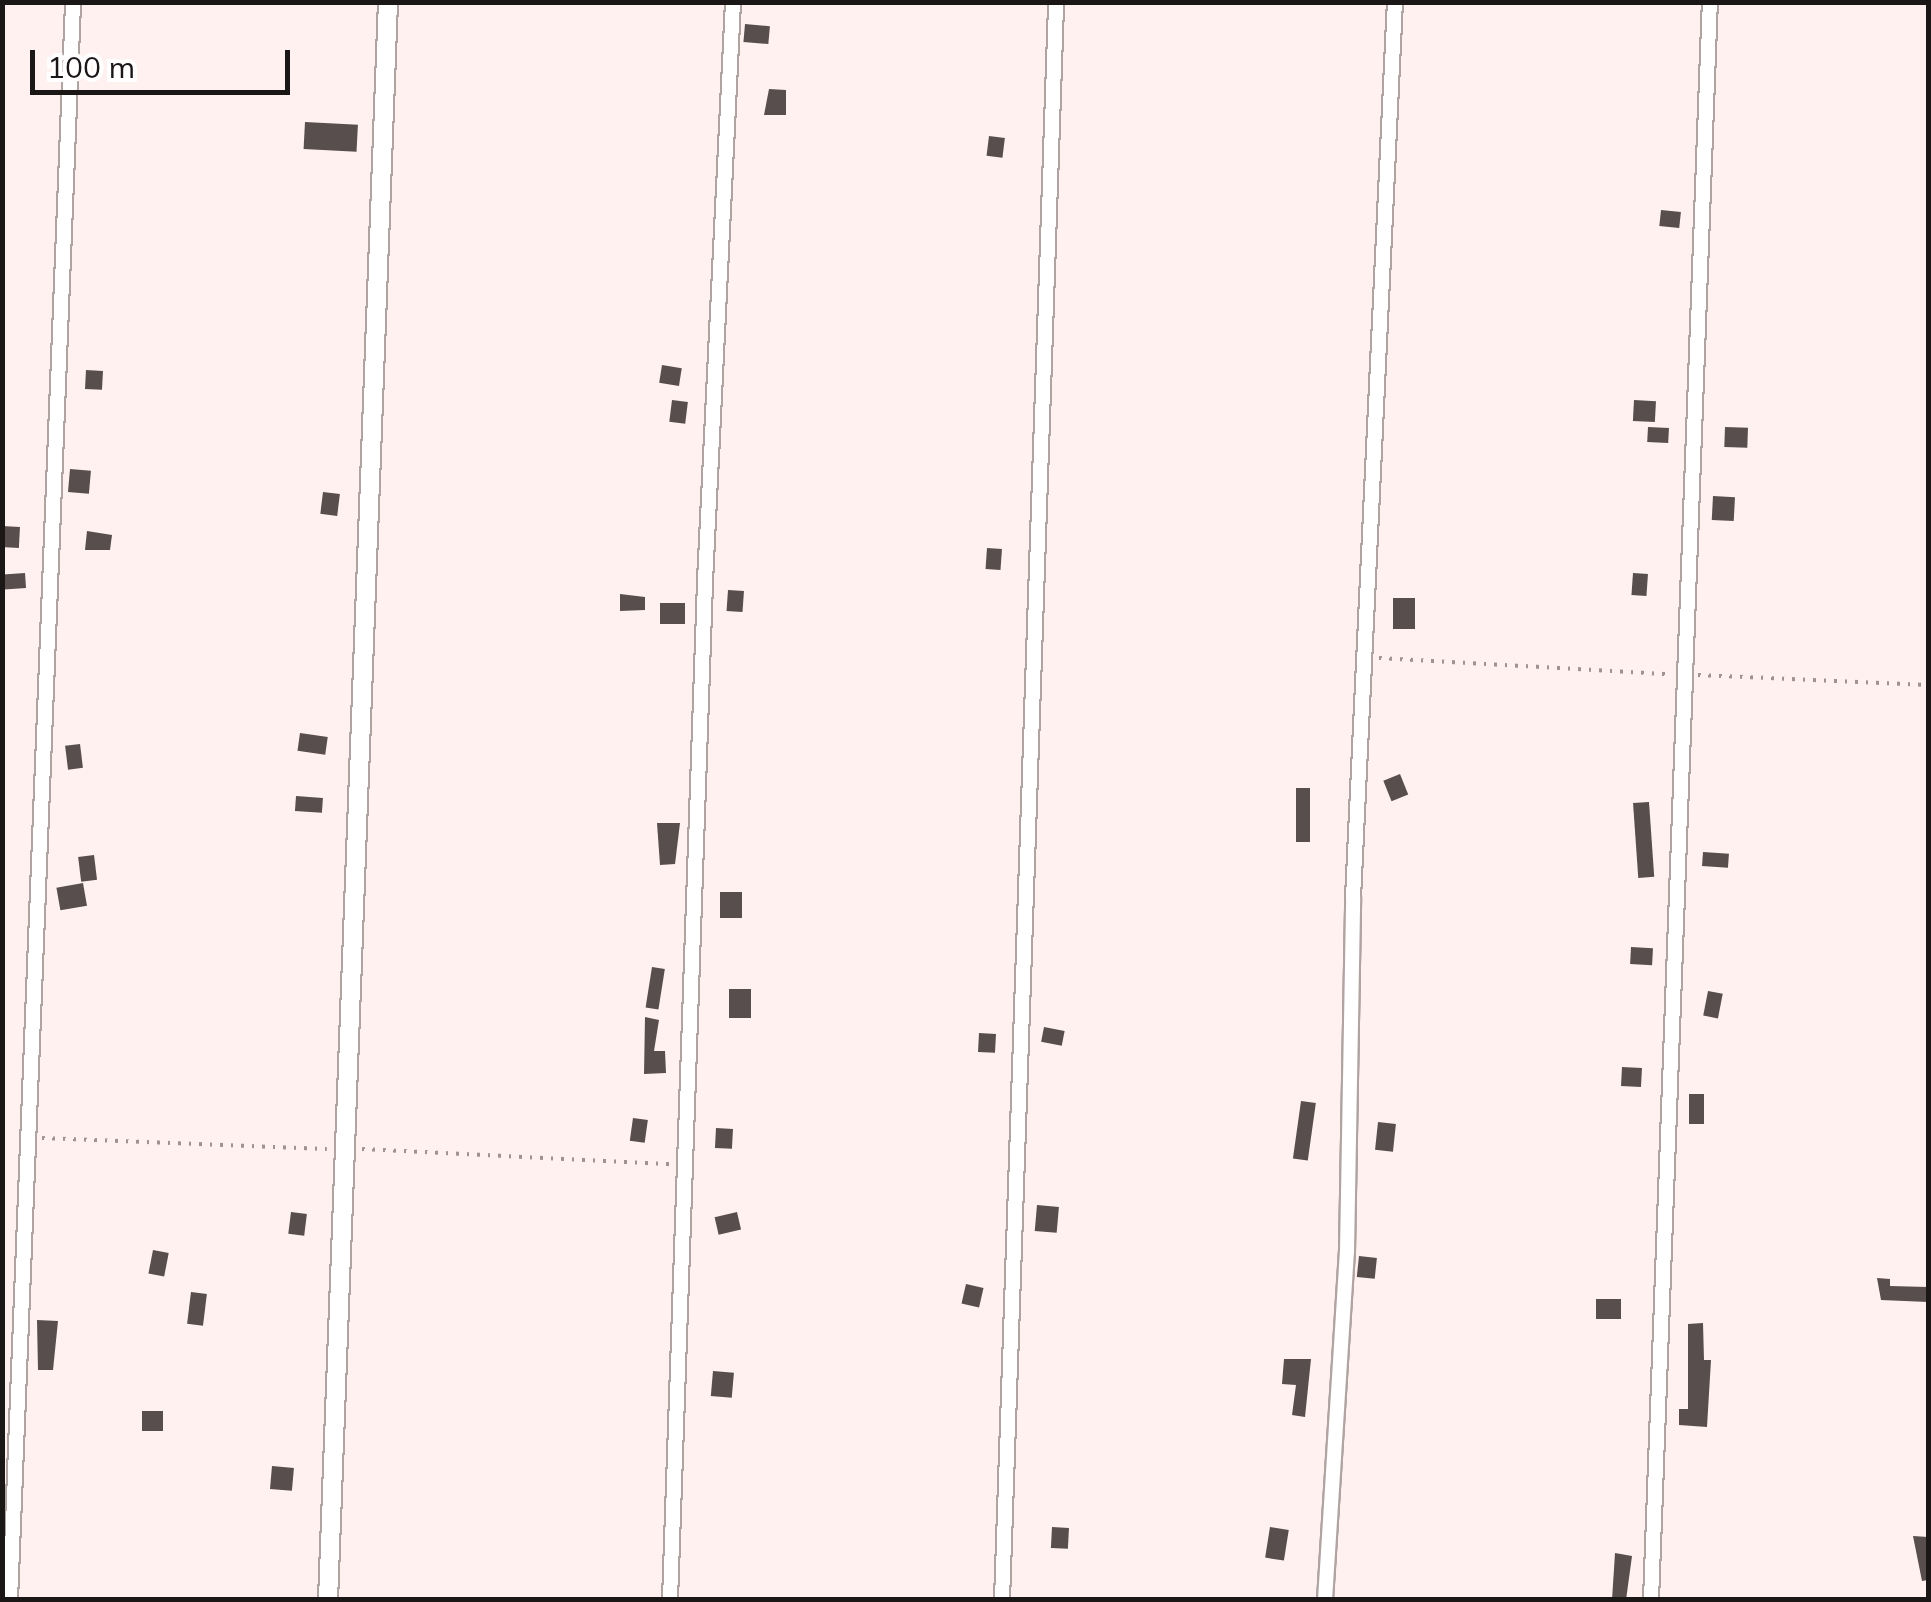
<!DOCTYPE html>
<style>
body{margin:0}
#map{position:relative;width:1931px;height:1602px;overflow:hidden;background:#fef1ef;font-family:Mulish,sans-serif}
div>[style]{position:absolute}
.building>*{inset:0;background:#584e4d;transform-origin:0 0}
.path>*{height:4px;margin-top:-2px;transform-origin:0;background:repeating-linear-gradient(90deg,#9c9392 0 2.5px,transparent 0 10.5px)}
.roads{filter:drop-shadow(2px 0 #b0a4a2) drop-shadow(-2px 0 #b0a4a2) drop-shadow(0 2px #b0a4a2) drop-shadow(0 -2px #b0a4a2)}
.minor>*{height:14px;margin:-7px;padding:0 7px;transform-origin:7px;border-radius:7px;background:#fff}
.tertiary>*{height:18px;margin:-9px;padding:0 9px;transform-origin:9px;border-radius:9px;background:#fff}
span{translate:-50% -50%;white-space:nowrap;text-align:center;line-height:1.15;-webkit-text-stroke:10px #fff;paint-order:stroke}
.frame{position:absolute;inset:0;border:5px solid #1c1717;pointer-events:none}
.scale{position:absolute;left:30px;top:50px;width:260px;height:45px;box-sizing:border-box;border:5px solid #1c1717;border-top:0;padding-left:12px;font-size:30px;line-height:35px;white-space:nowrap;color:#1c1717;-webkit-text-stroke:8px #fff;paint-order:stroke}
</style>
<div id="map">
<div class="building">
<i style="left:745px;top:24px;width:25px;height:18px;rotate:5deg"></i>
<i style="clip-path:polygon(769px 89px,786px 90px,786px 115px,764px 115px)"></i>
<i style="left:305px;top:122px;width:53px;height:27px;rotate:3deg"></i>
<i style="left:989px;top:136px;width:16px;height:20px;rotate:7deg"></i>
<i style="left:1661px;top:210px;width:20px;height:16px;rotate:6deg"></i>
<i style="left:662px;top:365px;width:20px;height:18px;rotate:9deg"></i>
<i style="left:86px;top:370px;width:17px;height:19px;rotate:3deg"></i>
<i style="left:672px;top:400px;width:16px;height:22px;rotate:7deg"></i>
<i style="left:1634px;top:400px;width:22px;height:21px;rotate:3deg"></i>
<i style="left:1648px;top:427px;width:21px;height:15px;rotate:3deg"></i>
<i style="left:1725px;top:427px;width:23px;height:20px;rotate:2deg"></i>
<i style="left:70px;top:469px;width:21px;height:23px;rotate:5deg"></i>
<i style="left:323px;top:492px;width:17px;height:22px;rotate:7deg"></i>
<i style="left:1713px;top:496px;width:22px;height:24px;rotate:3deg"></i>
<i style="left:2px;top:526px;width:18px;height:21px;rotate:3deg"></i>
<i style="clip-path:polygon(87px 531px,112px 535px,110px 550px,85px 550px)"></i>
<i style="left:987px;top:548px;width:15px;height:21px;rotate:4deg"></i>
<i style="left:25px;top:573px;width:15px;height:22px;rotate:86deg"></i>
<i style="left:1633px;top:573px;width:15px;height:22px;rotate:4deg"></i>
<i style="left:728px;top:590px;width:16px;height:21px;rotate:4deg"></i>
<i style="clip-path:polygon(620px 594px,645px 597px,645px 610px,620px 611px)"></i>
<i style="left:1393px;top:598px;width:22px;height:31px"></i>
<i style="left:660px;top:603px;width:25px;height:21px"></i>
<i style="left:300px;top:733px;width:28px;height:18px;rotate:8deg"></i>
<i style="left:80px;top:744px;width:24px;height:15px;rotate:83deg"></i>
<i style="left:1400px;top:774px;width:22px;height:18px;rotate:68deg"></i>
<i style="left:1296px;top:788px;width:14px;height:54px"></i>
<i style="left:296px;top:796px;width:27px;height:15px;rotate:4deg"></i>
<i style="left:1649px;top:802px;width:75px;height:16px;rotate:86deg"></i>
<i style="clip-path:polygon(657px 823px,680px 823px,675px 864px,660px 865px)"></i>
<i style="left:1703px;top:852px;width:26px;height:14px;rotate:4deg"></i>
<i style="left:94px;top:855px;width:25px;height:16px;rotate:83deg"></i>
<i style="left:83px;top:883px;width:23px;height:27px;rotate:80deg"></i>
<i style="left:720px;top:892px;width:22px;height:26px"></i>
<i style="left:1631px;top:947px;width:22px;height:17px;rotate:3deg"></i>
<i style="left:652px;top:967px;width:13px;height:41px;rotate:9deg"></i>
<i style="left:751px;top:989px;width:29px;height:22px;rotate:90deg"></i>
<i style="left:1708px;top:991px;width:15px;height:25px;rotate:11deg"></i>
<i style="clip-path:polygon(645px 1017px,659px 1020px,654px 1051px,665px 1051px,666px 1073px,644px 1074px)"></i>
<i style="left:1044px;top:1027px;width:21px;height:15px;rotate:11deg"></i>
<i style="left:979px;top:1033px;width:17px;height:19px;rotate:3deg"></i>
<i style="left:1622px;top:1067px;width:20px;height:19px;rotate:3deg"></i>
<i style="left:1689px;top:1094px;width:15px;height:30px"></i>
<i style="left:1301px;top:1101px;width:15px;height:58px;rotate:8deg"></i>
<i style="left:633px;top:1118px;width:15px;height:23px;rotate:8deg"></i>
<i style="left:1378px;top:1122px;width:18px;height:28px;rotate:6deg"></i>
<i style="left:716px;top:1128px;width:17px;height:20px;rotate:3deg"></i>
<i style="left:1037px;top:1205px;width:22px;height:26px;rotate:5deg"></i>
<i style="left:291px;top:1212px;width:16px;height:22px;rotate:7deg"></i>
<i style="left:737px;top:1212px;width:18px;height:23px;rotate:77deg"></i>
<i style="left:153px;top:1250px;width:16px;height:24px;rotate:11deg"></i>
<i style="left:1359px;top:1256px;width:18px;height:21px;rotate:6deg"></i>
<i style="clip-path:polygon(1877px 1278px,1890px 1279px,1890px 1286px,1928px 1287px,1928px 1302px,1881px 1300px)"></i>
<i style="left:966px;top:1284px;width:18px;height:20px;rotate:13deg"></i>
<i style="left:191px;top:1292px;width:16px;height:32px;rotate:7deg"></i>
<i style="left:1596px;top:1299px;width:25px;height:20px"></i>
<i style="clip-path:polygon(37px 1320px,58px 1321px,53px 1370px,38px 1370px)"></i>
<i style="clip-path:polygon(1703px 1323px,1704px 1360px,1711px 1360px,1707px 1427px,1679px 1425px,1679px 1409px,1688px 1409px,1688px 1324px)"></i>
<i style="clip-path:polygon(1284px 1359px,1311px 1359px,1305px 1417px,1292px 1415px,1296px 1385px,1282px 1384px)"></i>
<i style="left:713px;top:1371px;width:21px;height:25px;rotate:5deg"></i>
<i style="left:142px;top:1411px;width:21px;height:20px"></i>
<i style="left:272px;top:1466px;width:22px;height:23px;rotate:5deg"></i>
<i style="left:1052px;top:1527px;width:17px;height:21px;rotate:3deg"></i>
<i style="left:1270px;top:1527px;width:19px;height:31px;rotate:9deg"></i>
<i style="clip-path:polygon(1913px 1536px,1928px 1537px,1928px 1580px,1922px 1581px)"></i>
<i style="clip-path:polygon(1615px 1553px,1632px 1556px,1626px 1600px,1612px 1600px)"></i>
</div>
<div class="path">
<i style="left:1379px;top:658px;width:290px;rotate:3.2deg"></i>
<i style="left:1698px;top:675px;width:230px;rotate:2.5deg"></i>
<i style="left:42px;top:1138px;width:285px;rotate:2.2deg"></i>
<i style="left:362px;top:1149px;width:310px;rotate:2.8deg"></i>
</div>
<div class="roads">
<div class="minor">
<i style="left:10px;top:1600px;width:1599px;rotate:-87.74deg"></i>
<i style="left:670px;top:1600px;width:1020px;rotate:-88.03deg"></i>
<i style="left:705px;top:581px;width:580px;rotate:-87.23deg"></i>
<i style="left:1002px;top:1600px;width:1599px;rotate:-88.06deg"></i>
<i style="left:1325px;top:1600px;width:349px;rotate:-86.4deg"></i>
<i style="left:1347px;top:1252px;width:354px;rotate:-89deg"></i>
<i style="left:1353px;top:898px;width:897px;rotate:-87.32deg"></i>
<i style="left:1651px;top:1600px;width:1599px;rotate:-87.89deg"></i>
</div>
<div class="tertiary">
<i style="left:328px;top:1600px;width:1599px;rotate:-87.85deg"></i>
</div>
</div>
<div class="frame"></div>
<div class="scale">100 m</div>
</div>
